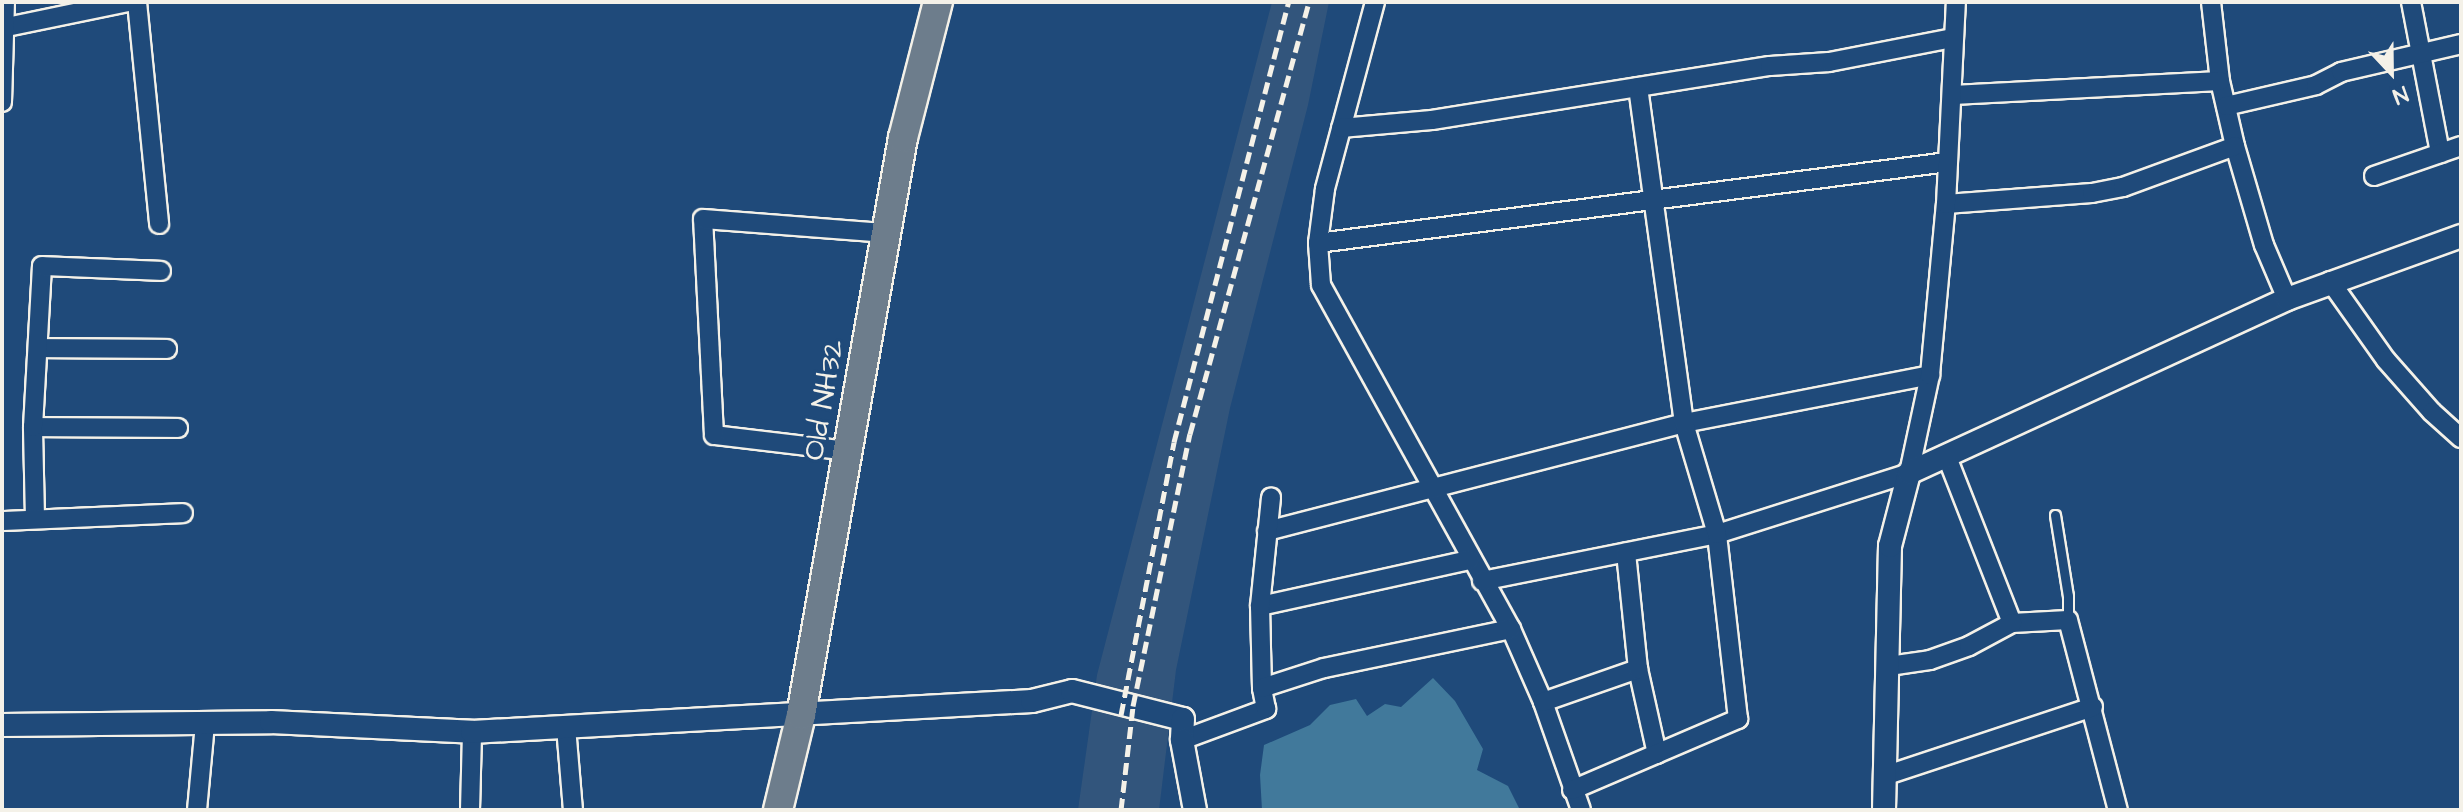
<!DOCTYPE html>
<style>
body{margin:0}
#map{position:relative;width:2463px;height:812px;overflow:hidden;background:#1f4a7a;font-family:"Architects Daughter",sans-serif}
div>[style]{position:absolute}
.built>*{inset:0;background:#32557c}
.water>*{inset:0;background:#41799b}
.roads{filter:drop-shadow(2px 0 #f4f1e8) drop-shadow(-2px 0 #f4f1e8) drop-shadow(0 2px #f4f1e8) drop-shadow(0 -2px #f4f1e8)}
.service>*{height:9px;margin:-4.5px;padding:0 4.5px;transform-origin:4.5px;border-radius:4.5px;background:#1f4a7a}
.minor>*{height:18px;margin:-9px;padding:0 9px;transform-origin:9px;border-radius:9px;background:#1f4a7a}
.tertiary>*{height:22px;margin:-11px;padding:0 11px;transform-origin:11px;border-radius:11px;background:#1f4a7a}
.primary>*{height:28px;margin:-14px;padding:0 14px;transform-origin:14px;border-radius:14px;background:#6d7d8c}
.rail>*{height:5px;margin-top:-2.5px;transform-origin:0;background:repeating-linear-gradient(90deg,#f4f1e8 0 12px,transparent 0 18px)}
span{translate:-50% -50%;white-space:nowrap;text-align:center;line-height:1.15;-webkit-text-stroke:6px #1f4a7a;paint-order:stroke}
.street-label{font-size:30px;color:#f4f1e8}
.frame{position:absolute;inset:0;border:4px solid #f4f1e8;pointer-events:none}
.north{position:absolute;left:2351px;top:32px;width:80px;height:80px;-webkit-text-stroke:6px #1f4a7a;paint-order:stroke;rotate:158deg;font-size:22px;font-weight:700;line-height:32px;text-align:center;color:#f4f1e8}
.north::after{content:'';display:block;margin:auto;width:28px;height:36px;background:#f4f1e8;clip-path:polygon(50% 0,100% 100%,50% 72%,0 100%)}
</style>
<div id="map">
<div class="built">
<i style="clip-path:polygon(1272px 2px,1329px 2px,1308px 105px,1230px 408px,1176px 670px,1159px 810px,1078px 810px,1097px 675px)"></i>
</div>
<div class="water">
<i style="clip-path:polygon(1433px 678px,1455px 701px,1483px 749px,1477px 770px,1508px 786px,1520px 810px,1262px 810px,1260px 775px,1264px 745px,1310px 725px,1330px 705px,1356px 699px,1367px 716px,1385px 704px,1401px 707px)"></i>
</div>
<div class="roads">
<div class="service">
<i style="left:2055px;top:515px;width:82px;rotate:80.9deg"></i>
<i style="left:2068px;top:596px;width:24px;rotate:90deg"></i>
</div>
<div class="minor">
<i style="left:137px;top:2px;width:223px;rotate:84.3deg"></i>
<i style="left:1375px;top:2px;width:194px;rotate:105deg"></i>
<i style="left:1325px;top:189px;width:54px;rotate:97.4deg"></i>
<i style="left:1318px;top:243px;width:42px;rotate:85.9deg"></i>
<i style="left:1321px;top:285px;width:393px;rotate:61.1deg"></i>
<i style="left:1511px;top:629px;width:80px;rotate:66.3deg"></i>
<i style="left:1543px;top:702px;width:114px;rotate:70.6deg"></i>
<i style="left:2211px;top:2px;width:80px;rotate:83.5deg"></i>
<i style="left:2220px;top:81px;width:67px;rotate:77deg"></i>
<i style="left:2235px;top:146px;width:103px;rotate:73.7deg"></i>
<i style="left:2264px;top:245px;width:59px;rotate:66.9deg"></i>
<i style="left:2411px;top:2px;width:154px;rotate:79.1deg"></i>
<i style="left:2px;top:28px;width:129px;rotate:-11.7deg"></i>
<i style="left:1953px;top:95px;width:267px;rotate:-3deg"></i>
<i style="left:2px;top:102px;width:100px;rotate:-88.3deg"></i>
<i style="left:2226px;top:106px;width:92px;rotate:-13.1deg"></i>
<i style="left:2316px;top:85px;width:28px;rotate:-27deg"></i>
<i style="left:2341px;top:72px;width:123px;rotate:-13.1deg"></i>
<i style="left:1341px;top:128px;width:91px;rotate:-5deg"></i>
<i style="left:1432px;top:120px;width:342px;rotate:-9.1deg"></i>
<i style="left:1770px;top:66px;width:59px;rotate:-3.9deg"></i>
<i style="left:1829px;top:62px;width:126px;rotate:-11deg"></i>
<i style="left:2374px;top:176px;width:92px;rotate:-19deg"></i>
<i style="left:1946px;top:204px;width:146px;rotate:-4.3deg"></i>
<i style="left:2092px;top:193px;width:32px;rotate:-11deg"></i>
<i style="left:2123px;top:187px;width:119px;rotate:-20.1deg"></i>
<i style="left:1318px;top:243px;width:635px;rotate:-7.33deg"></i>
<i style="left:2330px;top:281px;width:97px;rotate:54.7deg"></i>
<i style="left:2386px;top:360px;width:69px;rotate:48.5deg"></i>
<i style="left:2432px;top:412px;width:39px;rotate:42deg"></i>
<i style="left:38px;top:348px;width:129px;rotate:0.4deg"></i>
<i style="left:33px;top:427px;width:145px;rotate:0.4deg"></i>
<i style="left:849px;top:451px;width:136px;rotate:-173.2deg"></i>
<i style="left:714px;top:435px;width:216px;rotate:-92.9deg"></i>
<i style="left:703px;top:219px;width:185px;rotate:4.4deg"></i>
<i style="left:1947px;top:457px;width:178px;rotate:68.6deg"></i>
<i style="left:2012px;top:623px;width:56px;rotate:-3.1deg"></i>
<i style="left:2068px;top:620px;width:196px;rotate:75.3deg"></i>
<i style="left:35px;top:518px;width:91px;rotate:-91.3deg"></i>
<i style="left:33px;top:427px;width:161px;rotate:-86.8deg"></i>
<i style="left:42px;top:266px;width:119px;rotate:2.4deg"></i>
<i style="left:2px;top:521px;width:181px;rotate:-2.5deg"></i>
<i style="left:1267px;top:531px;width:431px;rotate:-14.5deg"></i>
<i style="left:1684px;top:423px;width:251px;rotate:-11deg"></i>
<i style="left:1482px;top:581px;width:240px;rotate:-11.3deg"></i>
<i style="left:1717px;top:534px;width:201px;rotate:-17.6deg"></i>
<i style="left:1909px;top:473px;width:100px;rotate:-77.9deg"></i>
<i style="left:1930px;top:375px;width:172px;rotate:-84.7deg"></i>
<i style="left:1946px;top:204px;width:202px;rotate:-87.2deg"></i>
<i style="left:1260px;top:606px;width:215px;rotate:-12.4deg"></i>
<i style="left:1889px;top:666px;width:41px;rotate:-8.3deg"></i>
<i style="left:1930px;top:660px;width:41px;rotate:-19.7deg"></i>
<i style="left:1969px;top:646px;width:49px;rotate:-28.1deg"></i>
<i style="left:1638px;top:669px;width:87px;rotate:77.4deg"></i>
<i style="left:1262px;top:688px;width:82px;rotate:-91.4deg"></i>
<i style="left:1260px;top:606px;width:109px;rotate:-84.2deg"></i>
<i style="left:1543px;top:702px;width:101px;rotate:-19.2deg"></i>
<i style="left:1638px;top:669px;width:117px;rotate:-95.9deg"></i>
<i style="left:566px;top:727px;width:83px;rotate:85.2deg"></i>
<i style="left:1182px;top:740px;width:90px;rotate:-20.3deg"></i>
<i style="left:1266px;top:709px;width:21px;rotate:-101deg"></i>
<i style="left:1262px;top:688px;width:65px;rotate:-17.9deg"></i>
<i style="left:1324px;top:668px;width:191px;rotate:-11.8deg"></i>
<i style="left:1887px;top:775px;width:217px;rotate:-18.3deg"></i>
<i style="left:1572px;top:790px;width:181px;rotate:-23.2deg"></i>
<i style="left:1738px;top:719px;width:186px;rotate:-96.5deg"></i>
<i style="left:1717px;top:534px;width:116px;rotate:-106.6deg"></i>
<i style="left:1684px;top:423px;width:339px;rotate:-97.8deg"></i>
<i style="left:197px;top:810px;width:87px;rotate:-84.7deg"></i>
<i style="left:470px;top:810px;width:78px;rotate:-88.5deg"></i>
</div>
<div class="tertiary">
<i style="left:2px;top:725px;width:269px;rotate:-0.6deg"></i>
<i style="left:271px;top:722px;width:201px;rotate:2.8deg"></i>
<i style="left:472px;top:732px;width:561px;rotate:-3.17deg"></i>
<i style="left:1032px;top:701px;width:41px;rotate:-14deg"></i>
<i style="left:1072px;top:691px;width:114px;rotate:14.2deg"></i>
<i style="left:1183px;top:719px;width:21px;rotate:93deg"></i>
<i style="left:1182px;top:740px;width:71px;rotate:79.5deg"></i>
<i style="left:1884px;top:810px;width:264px;rotate:-88.7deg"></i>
<i style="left:1890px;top:546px;width:75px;rotate:-75.4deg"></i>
<i style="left:1909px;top:473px;width:416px;rotate:-24.7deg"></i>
<i style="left:2287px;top:299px;width:185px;rotate:-19.9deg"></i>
</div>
<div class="primary">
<i style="left:778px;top:810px;width:98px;rotate:-76.4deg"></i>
<i style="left:801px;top:715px;width:586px;rotate:-79.98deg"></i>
<i style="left:903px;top:138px;width:140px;rotate:-75.6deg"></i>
</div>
</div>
<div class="rail">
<i style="left:1121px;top:715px;width:278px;rotate:-79deg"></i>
<i style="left:1174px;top:442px;width:455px;rotate:-75.4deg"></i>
<i style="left:1121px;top:810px;width:105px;rotate:-83.4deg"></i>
<i style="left:1133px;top:706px;width:278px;rotate:-78.2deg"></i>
<i style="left:1190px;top:434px;width:448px;rotate:-74.6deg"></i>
</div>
<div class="street-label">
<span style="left:824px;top:400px;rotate:-80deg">Old NH32</span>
</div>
<div class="frame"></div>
<div class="north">N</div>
</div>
